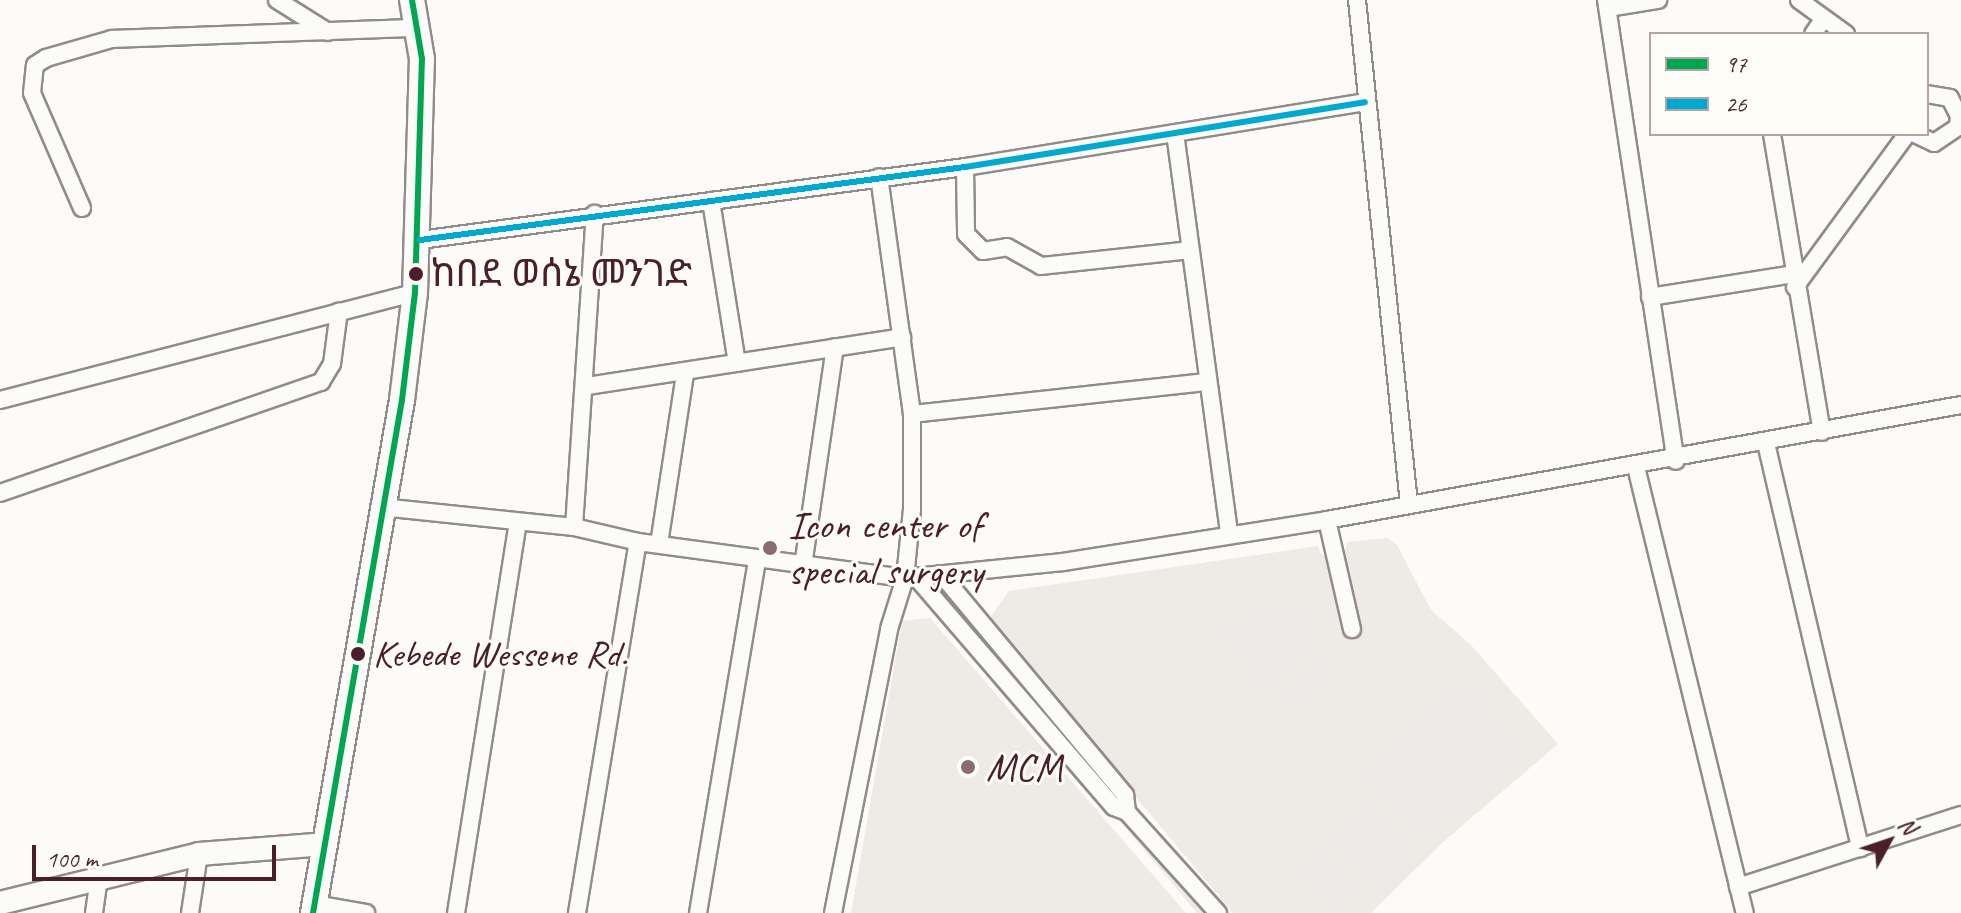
<!DOCTYPE html>
<meta charset="utf-8">
<style>
body{margin:0}
#map{position:relative;width:1961px;height:913px;overflow:hidden;background:#fcfbf8;font-family:Caveat,"Noto Sans Ethiopic",sans-serif}
div>[style]{position:absolute}
.built>*{inset:0;background:#eeebe7}
.green>*{inset:0;background:#eeeae8;transform-origin:0 0}
.roads{filter:drop-shadow(2px 0 #928a8b) drop-shadow(-2px 0 #928a8b) drop-shadow(0 2px #928a8b) drop-shadow(0 -2px #928a8b)}
.street>*{height:16px;margin:-8px;padding:0 8px;transform-origin:8px;border-radius:8px;background:#fbfbf9}
.secondary>*{height:22px;margin:-11px;padding:0 11px;transform-origin:11px;border-radius:11px;background:#fbfbf9}
.primary>*{height:24px;margin:-12px;padding:0 12px;transform-origin:12px;border-radius:12px;background:#fbfbf9}
.bus-1>*{height:6px;margin:-3px;padding:0 3px;transform-origin:3px;border-radius:3px;background:#00a651}
.bus-2>*{height:6px;margin:-3px;padding:0 3px;transform-origin:3px;border-radius:3px;background:#00a9ce}
.dots>*{width:22px;height:22px;translate:-50% -50%;box-sizing:border-box;border:4px solid #fdfcf7;border-radius:50%}
span{translate:-50% -50%;white-space:nowrap;text-align:center;line-height:1.15;-webkit-text-stroke:6px #fdfcf7;paint-order:stroke}
.bus-label{font-size:38px;color:#4a1f2b}
.left{translate:0 -50%;text-align:left}
.poi-label{font-size:40px;color:#4a1f2b}
.legend{position:absolute;left:1649px;top:32px;width:280px;height:104px;box-sizing:border-box;background:#fdfcf7;border:2px solid #b5a4a5;margin:0;padding:10px 14px;list-style:none;font-size:24px;color:#4a1f2b}
.legend li{display:flex;align-items:center;gap:16px;height:40px}
.legend b{width:40px;border:2px solid #b5a4a5}
.north{position:absolute;left:1849px;top:801px;width:80px;height:80px;-webkit-text-stroke:6px #fdfcf7;paint-order:stroke;rotate:50deg;font-size:22px;font-weight:700;line-height:32px;text-align:center;color:#4a1f2b}
.north::after{content:'';display:block;margin:auto;width:28px;height:36px;background:#4a1f2b;clip-path:polygon(50% 0,100% 100%,50% 72%,0 100%)}
.scale{position:absolute;left:32px;top:845px;width:244px;height:36px;box-sizing:border-box;border:4px solid #4a1f2b;border-top:0;padding-left:10px;font-size:24px;line-height:28px;white-space:nowrap;color:#4a1f2b;-webkit-text-stroke:6px #fdfcf7;paint-order:stroke}
</style>
<div id="map">
<div class="built">
<i style="clip-path:polygon(1387px 538px,1397px 545px,1431px 610px,1471px 645px,1558px 744px,1443px 842px,1371px 913px,1233px 913px,1000px 635px,991px 616px,1009px 591px,1318px 546px,1321px 554px,1330px 559px,1343px 555px,1348px 542px)"></i>
<i style="clip-path:polygon(941px 574px,1219px 913px,1197px 913px,916px 577px)"></i>
<i style="clip-path:polygon(930px 618px,1186px 913px,851px 913px,902px 621px)"></i>
</div>
<div class="green">
<i style="clip-path:polygon(1314px 597px,1323px 648px,1261px 690px,1217px 627px)"></i>
<i style="clip-path:polygon(1324px 656px,1331px 677px,1284px 716px,1270px 696px)"></i>
<i style="left:1463px;top:676px;width:98px;height:144px;rotate:47deg"></i>
<i style="left:1364px;top:801px;width:76px;height:57px;rotate:45deg"></i>
<i style="left:1319px;top:848px;width:60px;height:28px;rotate:49deg"></i>
</div>
<div class="roads">
<div class="street">
<i style="left:277px;top:0;width:60px;rotate:32.1deg"></i>
<i style="left:1357px;top:0;width:507px;rotate:84.11deg"></i>
<i style="left:1606px;top:0;width:466px;rotate:81.4deg"></i>
<i style="left:1799px;top:0;width:58px;rotate:35.9deg"></i>
<i style="left:1608px;top:8px;width:51px;rotate:-9.1deg"></i>
<i style="left:1813px;top:34px;width:19px;rotate:-55deg"></i>
<i style="left:1175px;top:133px;width:405px;rotate:82.3deg"></i>
<i style="left:1772px;top:134px;width:302px;rotate:80.5deg"></i>
<i style="left:1915px;top:134px;width:21px;rotate:25deg"></i>
<i style="left:1934px;top:143px;width:29px;rotate:-34deg"></i>
<i style="left:1958px;top:127px;width:11px;rotate:-85deg"></i>
<i style="left:1959px;top:116px;width:20px;rotate:-117deg"></i>
<i style="left:1950px;top:98px;width:23px;rotate:-170deg"></i>
<i style="left:965px;top:167px;width:67px;rotate:89.1deg"></i>
<i style="left:966px;top:234px;width:24px;rotate:45deg"></i>
<i style="left:983px;top:251px;width:24px;rotate:-9deg"></i>
<i style="left:1007px;top:247px;width:39px;rotate:29deg"></i>
<i style="left:1041px;top:266px;width:150px;rotate:-6.1deg"></i>
<i style="left:711px;top:201px;width:164px;rotate:80.9deg"></i>
<i style="left:82px;top:208px;width:125px;rotate:-113.5deg"></i>
<i style="left:32px;top:93px;width:28px;rotate:-84deg"></i>
<i style="left:35px;top:65px;width:13px;rotate:-32deg"></i>
<i style="left:46px;top:58px;width:69px;rotate:-16.1deg"></i>
<i style="left:112px;top:39px;width:305px;rotate:-2.1deg"></i>
<i style="left:420px;top:240px;width:550px;rotate:-7.63deg"></i>
<i style="left:965px;top:167px;width:405px;rotate:-9.2deg"></i>
<i style="left:1795px;top:287px;width:190px;rotate:-53.8deg"></i>
<i style="left:1650px;top:297px;width:145px;rotate:-9.1deg"></i>
<i style="left:587px;top:386px;width:319px;rotate:-8.8deg"></i>
<i style="left:0;top:400px;width:429px;rotate:-14.5deg"></i>
<i style="left:912px;top:414px;width:297px;rotate:-6.2deg"></i>
<i style="left:1766px;top:443px;width:416px;rotate:76.9deg"></i>
<i style="left:1636px;top:467px;width:459px;rotate:76.3deg"></i>
<i style="left:0;top:493px;width:340px;rotate:-19.1deg"></i>
<i style="left:321px;top:382px;width:21px;rotate:-59deg"></i>
<i style="left:332px;top:364px;width:53px;rotate:-82.5deg"></i>
<i style="left:381px;top:507px;width:194px;rotate:5.9deg"></i>
<i style="left:574px;top:527px;width:66px;rotate:13.2deg"></i>
<i style="left:638px;top:542px;width:269px;rotate:7.7deg"></i>
<i style="left:905px;top:578px;width:159px;rotate:-5.8deg"></i>
<i style="left:1063px;top:562px;width:267px;rotate:-9deg"></i>
<i style="left:1327px;top:520px;width:644px;rotate:-10.28deg"></i>
<i style="left:1327px;top:520px;width:112px;rotate:77.1deg"></i>
<i style="left:574px;top:527px;width:314px;rotate:-86.2deg"></i>
<i style="left:659px;top:544px;width:172px;rotate:-81.3deg"></i>
<i style="left:803px;top:566px;width:221px;rotate:-81.7deg"></i>
<i style="left:941px;top:574px;width:288px;rotate:50.2deg"></i>
<i style="left:1125px;top:795px;width:17px;rotate:83deg"></i>
<i style="left:916px;top:577px;width:303px;rotate:49.3deg"></i>
<i style="left:1114px;top:807px;width:14px;rotate:21deg"></i>
<i style="left:1127px;top:812px;width:136px;rotate:48deg"></i>
<i style="left:1738px;top:887px;width:234px;rotate:-17.9deg"></i>
<i style="left:315px;top:904px;width:52px;rotate:10deg"></i>
<i style="left:94px;top:913px;width:34px;rotate:-82deg"></i>
<i style="left:190px;top:913px;width:60px;rotate:-81.3deg"></i>
<i style="left:456px;top:913px;width:395px;rotate:-81deg"></i>
<i style="left:577px;top:913px;width:376px;rotate:-80.7deg"></i>
<i style="left:698px;top:913px;width:357px;rotate:-80.5deg"></i>
<i style="left:833px;top:913px;width:289px;rotate:-78.8deg"></i>
<i style="left:889px;top:629px;width:53px;rotate:-72.6deg"></i>
<i style="left:905px;top:578px;width:69px;rotate:-84.2deg"></i>
<i style="left:912px;top:509px;width:95px;rotate:-90deg"></i>
<i style="left:912px;top:414px;width:239px;rotate:-97.9deg"></i>
</div>
<div class="secondary">
<i style="left:0;top:903px;width:205px;rotate:-13.8deg"></i>
<i style="left:199px;top:854px;width:126px;rotate:-4.5deg"></i>
</div>
<div class="primary">
<i style="left:313px;top:913px;width:521px;rotate:-80.16deg"></i>
<i style="left:402px;top:400px;width:108px;rotate:-83.1deg"></i>
<i style="left:415px;top:293px;width:234px;rotate:-88.3deg"></i>
<i style="left:422px;top:59px;width:60px;rotate:-99.6deg"></i>
</div>
</div>
<div class="bus-1">
<i style="left:313px;top:913px;width:521px;rotate:-80.16deg"></i>
<i style="left:402px;top:400px;width:108px;rotate:-83.1deg"></i>
<i style="left:415px;top:293px;width:234px;rotate:-88.3deg"></i>
<i style="left:422px;top:59px;width:60px;rotate:-99.6deg"></i>
</div>
<div class="bus-2">
<i style="left:420px;top:240px;width:550px;rotate:-7.63deg"></i>
<i style="left:965px;top:167px;width:405px;rotate:-9.2deg"></i>
</div>
<div class="dots">
<i style="left:416px;top:274px;background:#4a1f2b"></i>
<i style="left:770px;top:548px;background:#886c73"></i>
<i style="left:358px;top:654px;background:#4a1f2b"></i>
<i style="left:968px;top:767px;background:#886c73"></i>
</div>
<div class="bus-label">
<span class="left" style="left:431px;top:274px">ከበደ ወሰኔ መንገድ</span>
<span class="left" style="left:373px;top:654px">Kebede Wessene Rd.</span>
</div>
<div class="poi-label">
<span class="left" style="left:788px;top:548px">Icon center of<br>special surgery</span>
<span class="left" style="left:986px;top:767px">MCM</span>
</div>
<ul class="legend">
<li><b style="height:10px;background:#00a651"></b>97</li>
<li><b style="height:10px;background:#00a9ce"></b>26</li>
</ul>
<div class="north">N</div>
<div class="scale">100 m</div>
</div>
